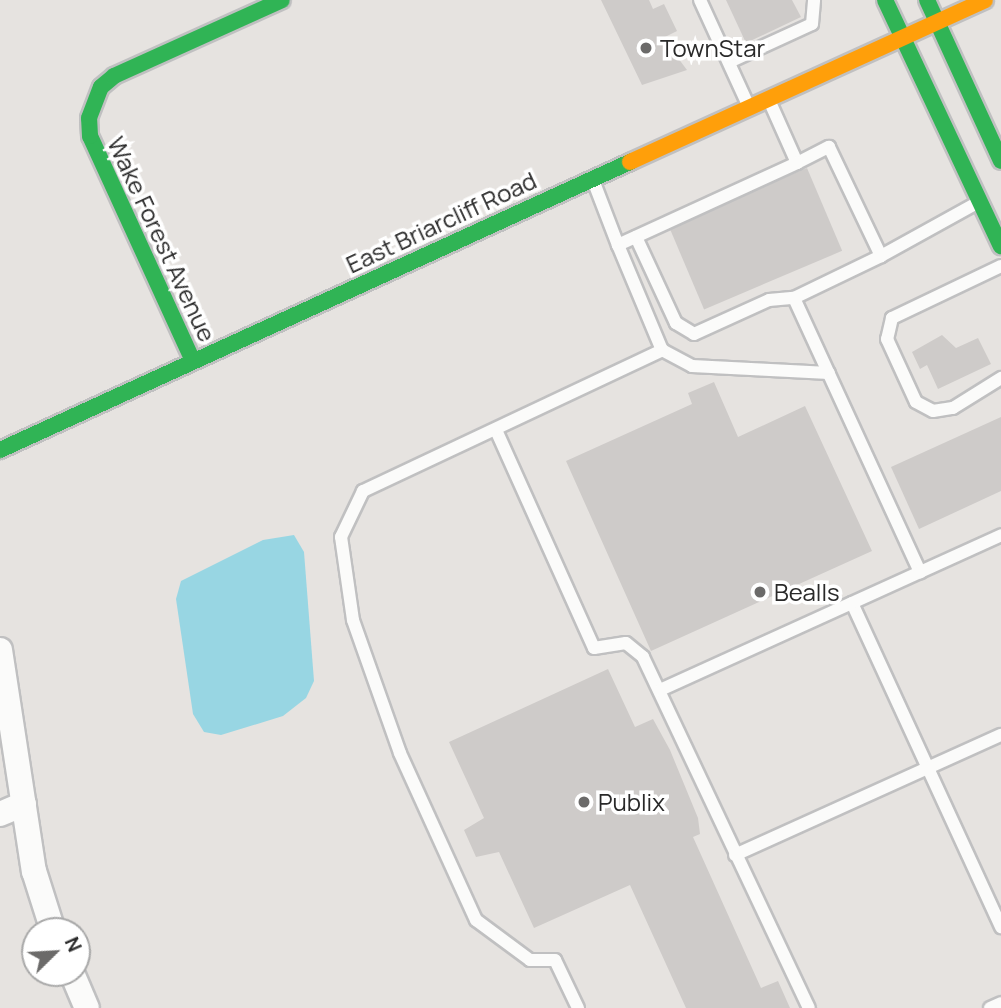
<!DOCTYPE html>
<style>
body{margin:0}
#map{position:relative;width:1001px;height:1008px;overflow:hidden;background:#e6e3e0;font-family:Manrope,sans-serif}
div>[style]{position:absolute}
.water>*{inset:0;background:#98d6e3}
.building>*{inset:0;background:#cecbc9;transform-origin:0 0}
.roads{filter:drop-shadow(2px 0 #c0c0c1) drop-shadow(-2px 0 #c0c0c1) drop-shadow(0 2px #c0c0c1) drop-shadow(0 -2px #c0c0c1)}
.lane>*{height:12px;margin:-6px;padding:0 6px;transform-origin:6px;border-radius:6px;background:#fbfbfa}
.street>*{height:24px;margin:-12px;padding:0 12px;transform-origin:12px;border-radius:12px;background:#fbfbfa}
.fast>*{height:16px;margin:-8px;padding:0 8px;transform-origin:8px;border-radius:8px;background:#30b455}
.slow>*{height:16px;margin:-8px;padding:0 8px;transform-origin:8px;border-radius:8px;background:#ff9f0a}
.dots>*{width:19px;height:19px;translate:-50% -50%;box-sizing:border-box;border:4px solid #fff;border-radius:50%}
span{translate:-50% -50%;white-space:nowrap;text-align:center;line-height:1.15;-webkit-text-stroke:7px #fff;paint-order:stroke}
.poi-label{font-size:24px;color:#292929}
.left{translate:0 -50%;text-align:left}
.street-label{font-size:24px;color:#292929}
.north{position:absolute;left:21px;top:917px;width:70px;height:70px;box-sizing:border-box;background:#fff;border:2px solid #a9a9a9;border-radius:50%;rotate:66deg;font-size:19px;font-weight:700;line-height:28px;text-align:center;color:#292929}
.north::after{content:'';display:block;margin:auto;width:24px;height:32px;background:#6b6a69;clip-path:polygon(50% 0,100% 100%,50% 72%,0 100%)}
</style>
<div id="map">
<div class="water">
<i style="clip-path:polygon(294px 535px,304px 552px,314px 681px,306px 698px,283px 716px,221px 735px,204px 732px,193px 714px,176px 599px,181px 581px,263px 540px)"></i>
</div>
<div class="building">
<i style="clip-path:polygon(601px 0,649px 0,653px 9px,664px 4px,677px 31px,663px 38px,687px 70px,642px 85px)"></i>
<i style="clip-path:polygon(726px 0,792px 0,801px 17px,746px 43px)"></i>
<i style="left:807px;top:168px;width:90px;height:150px;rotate:67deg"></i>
<i style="clip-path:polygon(942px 335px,956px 348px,978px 338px,991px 364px,938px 389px,927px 365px,920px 369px,912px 352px)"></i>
<i style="clip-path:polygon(714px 382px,738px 437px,805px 406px,872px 551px,651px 651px,566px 461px,692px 404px,688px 393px)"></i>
<i style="clip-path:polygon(1001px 417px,1001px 491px,919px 529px,891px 467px)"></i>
<i style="clip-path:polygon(608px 669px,635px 727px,653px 719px,670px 750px,698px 818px,700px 834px,693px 837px,761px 988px,778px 981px,790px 1008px,686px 1008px,630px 885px,534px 928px,499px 852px,476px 857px,464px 830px,484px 818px,449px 742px)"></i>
</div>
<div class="roads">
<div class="lane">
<i style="left:700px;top:0;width:115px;rotate:65.4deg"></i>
<i style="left:729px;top:62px;width:91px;rotate:-24.6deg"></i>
<i style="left:812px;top:24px;width:24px;rotate:-85deg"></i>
<i style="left:769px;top:100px;width:69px;rotate:66deg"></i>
<i style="left:797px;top:163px;width:36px;rotate:-27deg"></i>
<i style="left:829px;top:147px;width:121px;rotate:64.5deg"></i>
<i style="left:881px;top:256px;width:97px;rotate:154.2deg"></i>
<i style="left:794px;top:298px;width:302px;rotate:65.3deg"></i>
<i style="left:797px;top:163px;width:197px;rotate:155.4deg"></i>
<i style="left:618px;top:245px;width:114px;rotate:67.3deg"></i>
<i style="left:662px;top:350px;width:34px;rotate:28deg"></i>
<i style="left:692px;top:366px;width:137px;rotate:2.9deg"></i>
<i style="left:593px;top:180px;width:70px;rotate:69deg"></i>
<i style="left:636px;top:237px;width:95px;rotate:65.1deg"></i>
<i style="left:676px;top:323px;width:21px;rotate:31deg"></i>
<i style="left:694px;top:334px;width:82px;rotate:-24.4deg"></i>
<i style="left:769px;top:300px;width:25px;rotate:-5deg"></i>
<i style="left:881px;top:256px;width:110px;rotate:-28.9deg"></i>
<i style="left:1001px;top:266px;width:121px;rotate:154.5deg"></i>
<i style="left:892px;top:318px;width:22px;rotate:103deg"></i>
<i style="left:887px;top:339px;width:69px;rotate:65.3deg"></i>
<i style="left:916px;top:402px;width:19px;rotate:28deg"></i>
<i style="left:933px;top:411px;width:20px;rotate:-9deg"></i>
<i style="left:953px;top:408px;width:57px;rotate:-32deg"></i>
<i style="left:496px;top:430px;width:239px;rotate:65.8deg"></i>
<i style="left:594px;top:648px;width:32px;rotate:-9deg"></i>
<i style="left:626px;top:643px;width:22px;rotate:39deg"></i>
<i style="left:643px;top:657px;width:388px;rotate:64.7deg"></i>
<i style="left:852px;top:603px;width:357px;rotate:65.3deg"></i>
<i style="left:660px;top:690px;width:375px;rotate:-24.4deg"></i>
<i style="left:735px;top:855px;width:292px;rotate:-24.3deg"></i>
<i style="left:578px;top:1008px;width:53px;rotate:-115.6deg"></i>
<i style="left:555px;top:960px;width:25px;rotate:180deg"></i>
<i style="left:530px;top:960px;width:67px;rotate:-143.5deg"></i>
<i style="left:476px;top:920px;width:183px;rotate:-114.5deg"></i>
<i style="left:400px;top:753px;width:141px;rotate:-109.5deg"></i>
<i style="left:353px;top:620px;width:84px;rotate:-98.2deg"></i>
<i style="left:341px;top:537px;width:51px;rotate:-64.4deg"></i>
<i style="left:363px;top:491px;width:331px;rotate:-25.2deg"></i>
<i style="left:990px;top:1008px;width:12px;rotate:-24deg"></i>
</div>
<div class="street">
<i style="left:0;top:650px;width:224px;rotate:81.3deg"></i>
<i style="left:34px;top:871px;width:63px;rotate:72.4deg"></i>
<i style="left:0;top:814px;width:26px;rotate:-23deg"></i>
<i style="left:72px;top:973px;width:38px;rotate:67deg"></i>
</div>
<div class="fast">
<i style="left:885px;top:0;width:272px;rotate:64.8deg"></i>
<i style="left:927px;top:0;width:177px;rotate:65.3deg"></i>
<i style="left:193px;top:361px;width:247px;rotate:-114.6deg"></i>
<i style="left:90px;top:136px;width:18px;rotate:-93deg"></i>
<i style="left:89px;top:118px;width:33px;rotate:-69deg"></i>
<i style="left:101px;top:87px;width:17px;rotate:-40deg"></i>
<i style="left:114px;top:76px;width:184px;rotate:-24.3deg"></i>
<i style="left:0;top:450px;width:693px;rotate:-24.57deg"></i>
</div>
<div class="slow">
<i style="left:630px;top:162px;width:390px;rotate:-24.5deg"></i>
</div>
</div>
<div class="dots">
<i style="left:646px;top:48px;background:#6b6a69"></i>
<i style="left:760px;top:592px;background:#6b6a69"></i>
<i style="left:584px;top:802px;background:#6b6a69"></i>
</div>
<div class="poi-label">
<span class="left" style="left:660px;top:48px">TownStar</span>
<span class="left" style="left:774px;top:592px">Bealls</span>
<span class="left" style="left:598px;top:802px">Publix</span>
</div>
<div class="street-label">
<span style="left:441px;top:222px;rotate:-25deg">East Briarcliff Road</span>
<span style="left:162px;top:239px;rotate:65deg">Wake Forest Avenue</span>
</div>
<div class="north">N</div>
</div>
